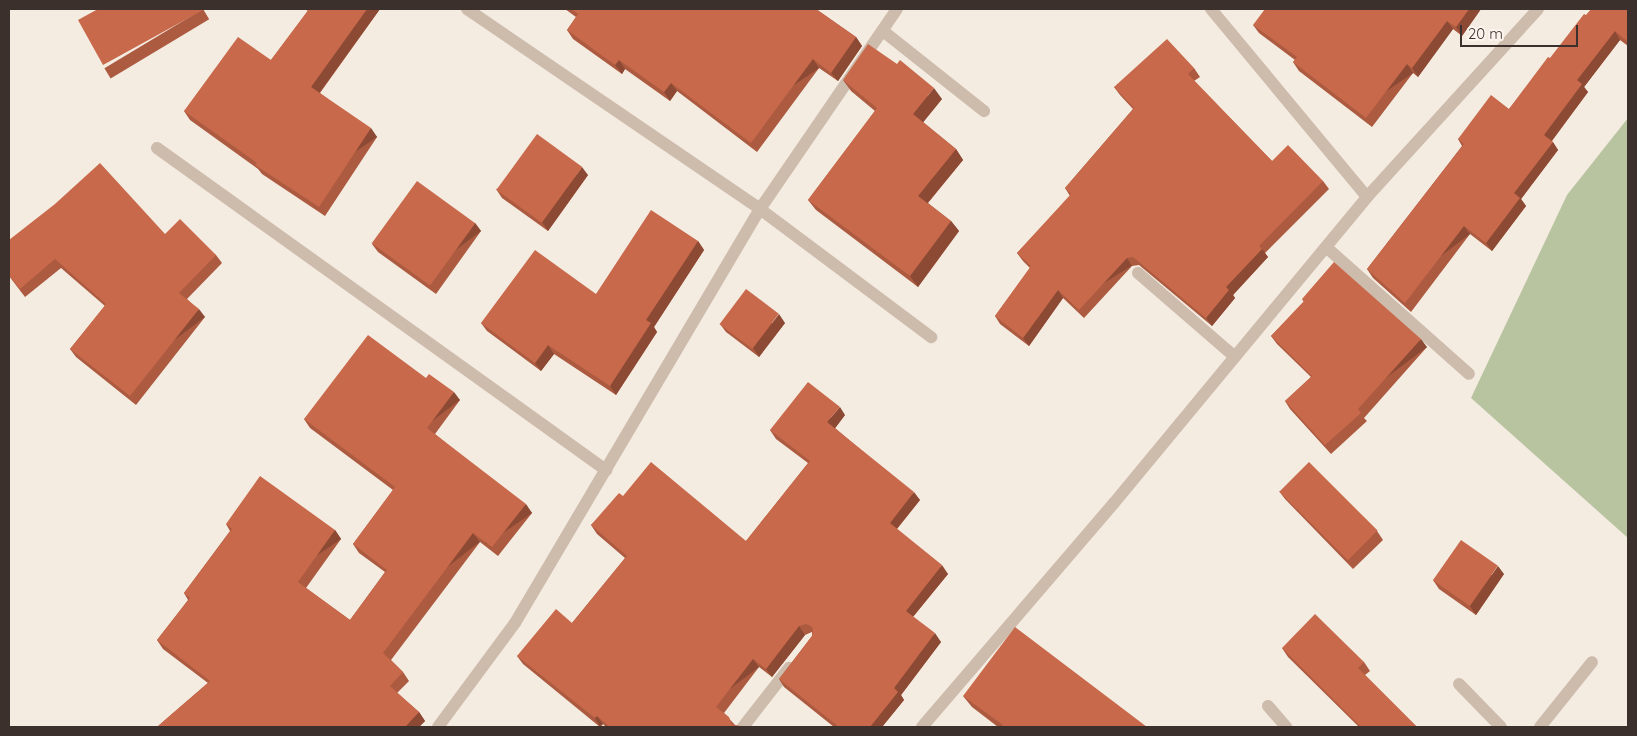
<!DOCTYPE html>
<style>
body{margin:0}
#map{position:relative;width:1637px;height:736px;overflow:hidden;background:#f4ebe1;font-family:Quicksand,sans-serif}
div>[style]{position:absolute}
.green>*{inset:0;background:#b8c4a0}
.minor>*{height:12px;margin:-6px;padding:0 6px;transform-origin:6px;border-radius:6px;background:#cdbbac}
.wall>*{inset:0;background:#ac5a40;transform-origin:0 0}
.shaded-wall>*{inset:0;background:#8c4a34;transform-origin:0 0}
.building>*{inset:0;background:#c8694b;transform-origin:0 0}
span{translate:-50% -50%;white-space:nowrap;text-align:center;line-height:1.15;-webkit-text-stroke:4px #fbf5ee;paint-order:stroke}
.frame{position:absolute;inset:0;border:10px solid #3b302b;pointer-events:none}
.scale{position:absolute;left:1460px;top:25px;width:118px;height:22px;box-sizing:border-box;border:2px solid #3b302b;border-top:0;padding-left:6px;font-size:15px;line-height:18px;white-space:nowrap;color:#3b302b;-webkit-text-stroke:4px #fbf5ee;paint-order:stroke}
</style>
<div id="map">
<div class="green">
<i style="clip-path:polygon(1628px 118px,1628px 538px,1471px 398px,1567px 195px)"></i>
</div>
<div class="minor">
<i style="left:467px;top:9px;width:355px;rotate:34.3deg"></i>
<i style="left:760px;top:209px;width:214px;rotate:36.8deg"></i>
<i style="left:1211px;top:9px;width:244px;rotate:50.3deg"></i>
<i style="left:883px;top:31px;width:129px;rotate:38.4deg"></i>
<i style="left:157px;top:148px;width:553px;rotate:35.65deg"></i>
<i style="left:1326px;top:247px;width:191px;rotate:41.6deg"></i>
<i style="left:1138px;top:273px;width:128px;rotate:40.9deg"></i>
<i style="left:1459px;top:684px;width:60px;rotate:45.7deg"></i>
<i style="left:1268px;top:706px;width:28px;rotate:49deg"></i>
<i style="left:438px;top:727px;width:129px;rotate:-53.5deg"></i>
<i style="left:515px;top:623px;width:481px;rotate:-59.4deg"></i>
<i style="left:760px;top:209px;width:242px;rotate:-55.6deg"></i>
<i style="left:743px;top:727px;width:75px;rotate:-52.1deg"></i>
<i style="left:922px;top:727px;width:295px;rotate:-49.4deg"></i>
<i style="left:1114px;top:503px;width:397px;rotate:-50.4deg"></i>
<i style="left:1367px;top:197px;width:254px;rotate:-47.7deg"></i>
<i style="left:1540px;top:727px;width:83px;rotate:-51.3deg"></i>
</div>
<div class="wall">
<i style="left:203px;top:9px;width:12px;height:115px;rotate:59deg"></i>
<i style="clip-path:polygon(305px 9px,380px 9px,320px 93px,377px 137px,325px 216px,262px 174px,258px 169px,190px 120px,184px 111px,271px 60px,308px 11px)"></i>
<i style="clip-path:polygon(565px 9px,816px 9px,856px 37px,862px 46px,838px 81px,819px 68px,757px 152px,677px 91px,670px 101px,625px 69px,622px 74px,573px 39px,567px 30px,576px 17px)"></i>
<i style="clip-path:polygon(1481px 9px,1462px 36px,1453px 29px,1418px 77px,1413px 73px,1372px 127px,1299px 71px,1293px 62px,1295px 60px,1259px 33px,1253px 25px)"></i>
<i style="clip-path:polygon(1628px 9px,1628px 46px,1620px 40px,1584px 87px,1588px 92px,1552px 141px,1558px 150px,1521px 199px,1526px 206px,1492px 251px,1470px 234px,1411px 312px,1373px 278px,1367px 269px,1462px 146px,1458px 139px,1509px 109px,1586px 15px)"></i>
<i style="clip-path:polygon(1194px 68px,1200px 77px,1194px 81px,1272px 161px,1323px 181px,1329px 189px,1265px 253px,1268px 257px,1233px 295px,1235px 298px,1212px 326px,1139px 265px,1132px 266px,1084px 318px,1063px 298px,1029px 346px,1000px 324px,995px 316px,1030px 268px,1023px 261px,1017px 253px,1070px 196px,1065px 188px,1133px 109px,1120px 95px,1114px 87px)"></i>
<i style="clip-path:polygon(843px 80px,942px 99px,923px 122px,956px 149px,963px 160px,928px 203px,951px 221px,959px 231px,918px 287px,816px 210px,808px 200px,875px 111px,851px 91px)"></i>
<i style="clip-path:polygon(588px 175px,548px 231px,502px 198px,496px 189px)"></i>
<i style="clip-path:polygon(475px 223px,481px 231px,436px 294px,378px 252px,372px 244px)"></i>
<i style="clip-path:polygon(165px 234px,216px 255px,222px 263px,187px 299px,205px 317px,136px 405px,76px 357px,70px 349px,105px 306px,61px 268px,25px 297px,9px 276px,9px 240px)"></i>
<i style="clip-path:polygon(698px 241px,704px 250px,654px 327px,657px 332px,616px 395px,554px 354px,541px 371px,487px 331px,481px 323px,596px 294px)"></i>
<i style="clip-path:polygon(1302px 299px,1427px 347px,1364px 418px,1367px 421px,1331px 454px,1290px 409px,1285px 401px,1311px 377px,1277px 344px,1271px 336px,1304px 302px)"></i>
<i style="clip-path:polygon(785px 323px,759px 357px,726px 332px,720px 324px)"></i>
<i style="clip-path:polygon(426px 378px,460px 400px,435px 434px,532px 513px,498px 556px,480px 542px,391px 660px,403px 672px,409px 681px,397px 693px,419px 712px,425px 721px,419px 727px,157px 727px,208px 683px,163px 649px,157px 640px,188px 600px,184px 593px,230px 531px,226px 524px,335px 530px,341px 539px,306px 588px,350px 620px,385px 572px,359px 553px,353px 544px,393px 490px,310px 428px,304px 419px)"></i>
<i style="clip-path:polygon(845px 415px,835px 428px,920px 500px,897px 529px,948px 574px,913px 617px,941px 642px,901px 695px,904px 700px,882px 727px,834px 727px,784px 687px,779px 679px,812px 636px,812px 632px,805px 635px,772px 677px,759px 667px,724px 713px,735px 725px,742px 727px,606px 727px,603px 724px,600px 727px,523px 664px,517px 656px,572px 623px,625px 558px,597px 534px,591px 525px,623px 496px,746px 541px,808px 463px,776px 439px,770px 430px)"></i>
<i style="clip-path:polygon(1279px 491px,1377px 531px,1383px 540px,1353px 569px,1285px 499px)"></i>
<i style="clip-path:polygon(1504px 574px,1476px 615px,1439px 589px,1433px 580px)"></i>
<i style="clip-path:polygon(1282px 648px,1364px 662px,1370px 671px,1365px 675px,1417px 727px,1359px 727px,1288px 657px)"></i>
<i style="clip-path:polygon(963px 696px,1147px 727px,998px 727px,972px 707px)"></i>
</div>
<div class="shaded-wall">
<i style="clip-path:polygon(367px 9px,380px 9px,317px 96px,311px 87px)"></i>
<i style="clip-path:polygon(1469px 9px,1481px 9px,1462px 36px,1456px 27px)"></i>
<i style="clip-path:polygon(1447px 21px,1453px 29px,1418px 77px,1412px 68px)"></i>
<i style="clip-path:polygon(1615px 31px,1620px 40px,1584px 87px,1588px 92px,1550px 143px,1544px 135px,1577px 80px)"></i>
<i style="clip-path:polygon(856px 37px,862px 46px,838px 81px,831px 73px)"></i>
<i style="left:813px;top:59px;width:11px;height:104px;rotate:56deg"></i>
<i style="clip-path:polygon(619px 60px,625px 69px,622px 74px,615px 65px)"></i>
<i style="left:1407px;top:64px;width:11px;height:68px;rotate:56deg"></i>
<i style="clip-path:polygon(671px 83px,677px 91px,670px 101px,664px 92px)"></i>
<i style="clip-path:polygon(934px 88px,942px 99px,921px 125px,913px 114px)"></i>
<i style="left:371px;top:128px;width:11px;height:95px;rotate:56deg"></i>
<i style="clip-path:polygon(1553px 142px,1558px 150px,1521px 199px,1526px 206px,1492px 251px,1486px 243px,1514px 193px)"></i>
<i style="clip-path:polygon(956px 149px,963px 160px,925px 206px,918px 196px)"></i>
<i style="clip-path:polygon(582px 167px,588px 175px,548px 231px,542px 222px)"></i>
<i style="clip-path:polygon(951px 221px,959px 231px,918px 287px,910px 276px)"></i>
<i style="left:475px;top:223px;width:10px;height:77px;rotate:53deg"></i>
<i style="left:1464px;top:226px;width:10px;height:97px;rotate:53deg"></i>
<i style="clip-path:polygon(698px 241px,704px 250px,654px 327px,657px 332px,616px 395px,610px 386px,646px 320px)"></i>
<i style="clip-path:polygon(1262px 249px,1268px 257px,1233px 295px,1235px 298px,1212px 326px,1206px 318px,1226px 287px)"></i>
<i style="left:1127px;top:258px;width:9px;height:71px;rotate:58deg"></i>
<i style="clip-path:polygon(1058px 290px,1063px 298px,1029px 346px,1023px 338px)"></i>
<i style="left:199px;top:309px;width:10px;height:111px;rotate:53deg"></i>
<i style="clip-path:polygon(779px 314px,785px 323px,759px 357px,753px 348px)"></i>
<i style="left:1421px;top:339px;width:10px;height:94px;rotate:53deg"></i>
<i style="clip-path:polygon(548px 345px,554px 354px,541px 371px,535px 363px)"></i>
<i style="left:454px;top:392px;width:10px;height:45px;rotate:53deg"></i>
<i style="clip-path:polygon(840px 407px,845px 415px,833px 431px,827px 422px)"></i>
<i style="clip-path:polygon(914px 492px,920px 500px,895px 531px,890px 523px)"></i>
<i style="left:526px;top:504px;width:11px;height:55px;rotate:56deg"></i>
<i style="left:335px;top:530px;width:11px;height:64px;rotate:56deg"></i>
<i style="left:473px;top:533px;width:11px;height:150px;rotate:52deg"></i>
<i style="clip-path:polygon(942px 565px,948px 574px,911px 619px,906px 611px)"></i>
<i style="clip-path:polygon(1498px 566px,1504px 574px,1476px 615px,1470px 606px)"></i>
<i style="clip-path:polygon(799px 626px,805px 635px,772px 677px,766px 669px)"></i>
<i style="clip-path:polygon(935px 633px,941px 642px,901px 695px,904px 700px,882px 727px,870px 727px,894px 688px)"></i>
<i style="left:753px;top:659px;width:10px;height:61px;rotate:53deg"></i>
<i style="clip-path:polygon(419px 712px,425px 721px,419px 727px,405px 727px)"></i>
<i style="clip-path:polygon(597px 716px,603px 724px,600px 727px,595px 718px)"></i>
</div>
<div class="building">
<i style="clip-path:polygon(98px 9px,202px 9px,203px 10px,103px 65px,78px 20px)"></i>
<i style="clip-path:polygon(309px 9px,367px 9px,311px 87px,371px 128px,319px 207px,255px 165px,257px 163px,184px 111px,238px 37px,271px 60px)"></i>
<i style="clip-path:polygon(571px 9px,816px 9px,856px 37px,831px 73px,813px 59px,751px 143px,671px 83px,664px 92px,619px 60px,615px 65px,567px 30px,578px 14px)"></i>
<i style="clip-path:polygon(1265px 9px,1469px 9px,1456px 27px,1447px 21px,1412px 68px,1407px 64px,1366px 118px,1293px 62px,1297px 57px,1253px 25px)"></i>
<i style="clip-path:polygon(1591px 9px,1628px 9px,1628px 42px,1615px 31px,1577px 80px,1582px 84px,1544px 135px,1553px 142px,1514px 193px,1520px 198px,1486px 243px,1464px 226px,1405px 303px,1367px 269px,1464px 144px,1458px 139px,1491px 95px,1509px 109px,1548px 57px,1550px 58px,1584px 14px,1586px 15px)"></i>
<i style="clip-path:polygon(1167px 39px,1194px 68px,1188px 74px,1272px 161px,1288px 145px,1323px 181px,1259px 246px,1262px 249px,1226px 287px,1229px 290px,1206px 318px,1133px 257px,1127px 258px,1079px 310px,1058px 290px,1023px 338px,995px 316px,1031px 266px,1017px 253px,1071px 194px,1065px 188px,1134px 108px,1114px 87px)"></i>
<i style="clip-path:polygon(868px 44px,897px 64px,900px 60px,934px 88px,913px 114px,956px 149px,918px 196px,951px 221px,910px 276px,808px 200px,877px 108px,843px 80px)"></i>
<i style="left:537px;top:134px;width:56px;height:69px;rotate:36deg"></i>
<i style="clip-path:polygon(100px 163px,165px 234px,180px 219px,216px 255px,179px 293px,199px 309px,130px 396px,70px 349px,106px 304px,55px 259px,20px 289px,9px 275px,9px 240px,55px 204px)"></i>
<i style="left:417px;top:181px;width:72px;height:77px;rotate:36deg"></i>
<i style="clip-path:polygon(651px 210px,698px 241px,646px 320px,651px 323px,610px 386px,548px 345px,535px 363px,481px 323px,535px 250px,596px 294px)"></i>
<i style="clip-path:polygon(1334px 262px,1421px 339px,1358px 409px,1361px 413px,1325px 445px,1285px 401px,1312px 376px,1271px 336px,1304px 301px,1302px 299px)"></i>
<i style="left:746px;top:289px;width:41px;height:44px;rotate:37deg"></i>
<i style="clip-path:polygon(368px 335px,426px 378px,429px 374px,454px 392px,427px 428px,526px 504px,492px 547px,473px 533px,383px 653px,403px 672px,390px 686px,419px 712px,405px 727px,268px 727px,267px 726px,266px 727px,157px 727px,166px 719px,210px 681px,157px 640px,190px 598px,184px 593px,232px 529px,226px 524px,260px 476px,335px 530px,298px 582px,350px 620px,387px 570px,353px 544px,395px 487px,304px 419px)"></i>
<i style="clip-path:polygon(808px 382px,840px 407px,827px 422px,914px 492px,890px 523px,942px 565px,906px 611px,935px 633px,894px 688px,898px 692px,870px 727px,839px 727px,779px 679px,812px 636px,813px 629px,811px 626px,806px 624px,799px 626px,766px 669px,753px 659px,716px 707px,729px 717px,732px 725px,741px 726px,742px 727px,610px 727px,597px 716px,595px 718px,517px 656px,556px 609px,572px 623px,627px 556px,591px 525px,619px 493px,623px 496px,651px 462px,746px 541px,810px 461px,770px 430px)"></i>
<i style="left:1309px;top:462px;width:97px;height:42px;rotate:45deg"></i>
<i style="left:1461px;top:540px;width:45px;height:49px;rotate:35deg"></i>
<i style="clip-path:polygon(1315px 614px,1364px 662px,1358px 668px,1417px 727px,1361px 727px,1282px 648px)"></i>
<i style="clip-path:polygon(1015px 627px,1147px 727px,1001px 727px,1003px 725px,963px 696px)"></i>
</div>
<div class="frame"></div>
<div class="scale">20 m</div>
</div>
